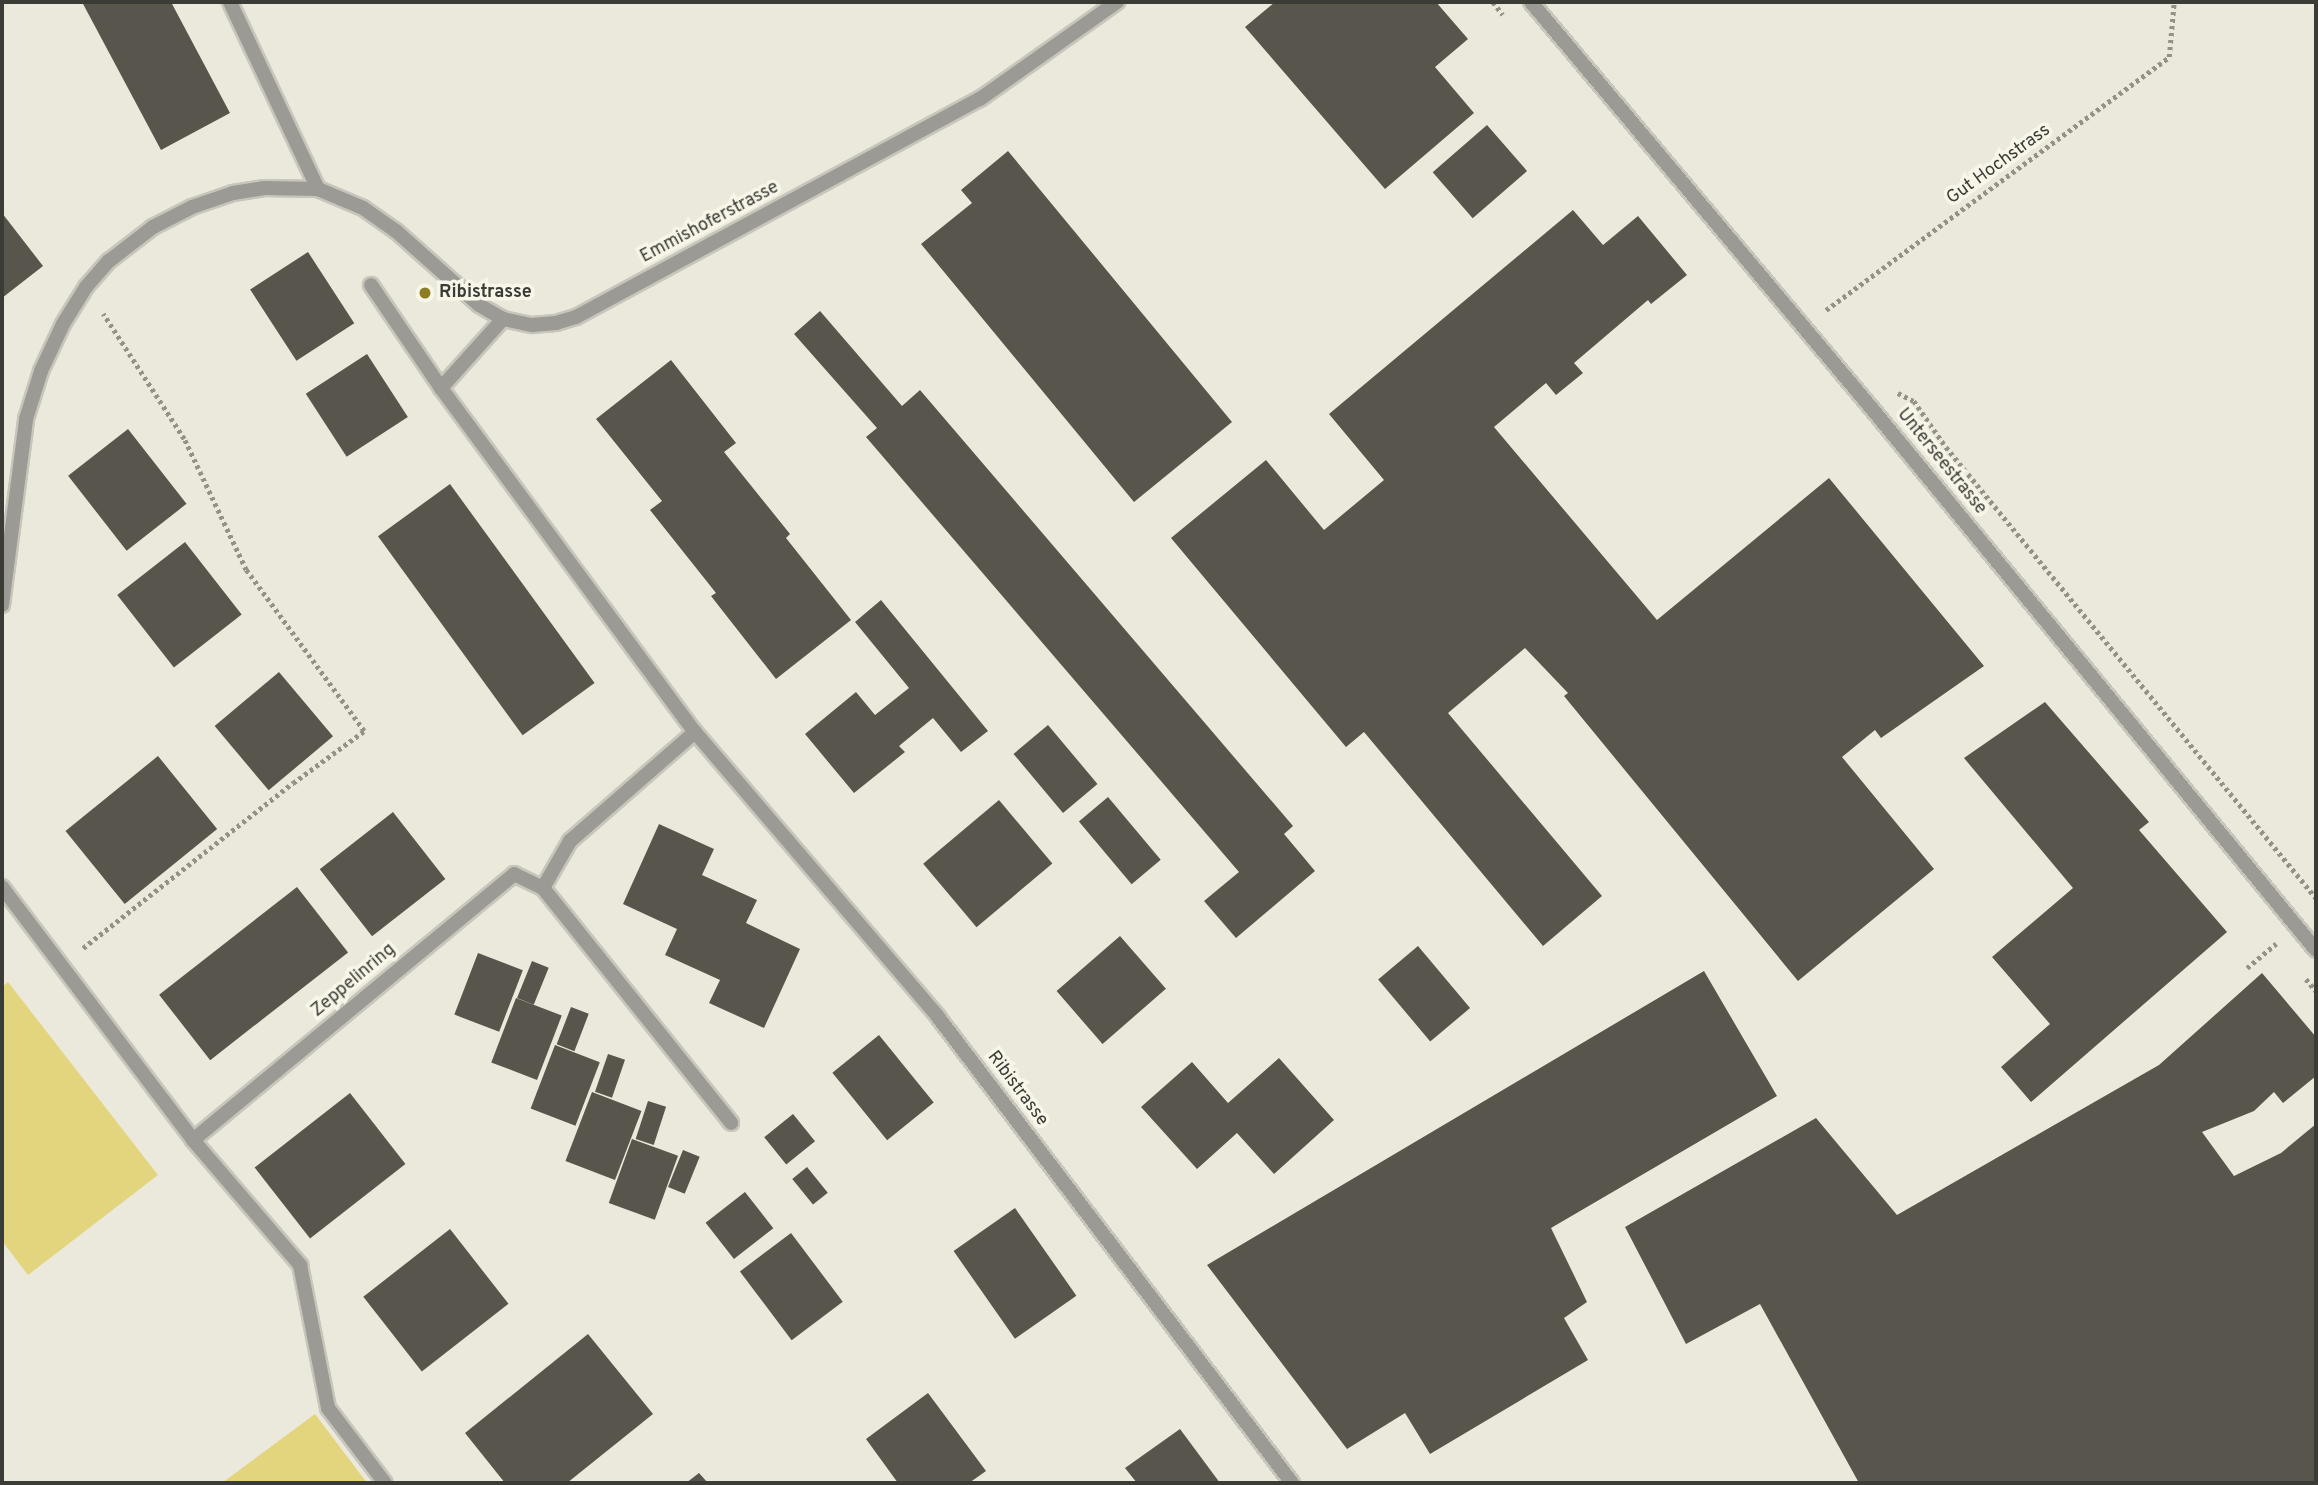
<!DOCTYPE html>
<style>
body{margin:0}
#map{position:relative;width:2318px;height:1485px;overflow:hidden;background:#ebe9dc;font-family:Overpass,sans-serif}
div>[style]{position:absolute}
.green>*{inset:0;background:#e3d47e}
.building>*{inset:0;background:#58564c;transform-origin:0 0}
.path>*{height:4.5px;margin-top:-2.25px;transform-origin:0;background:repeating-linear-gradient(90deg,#939289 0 3.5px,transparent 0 7px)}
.roads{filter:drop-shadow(2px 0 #c8c6bb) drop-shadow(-2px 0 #c8c6bb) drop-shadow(0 2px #c8c6bb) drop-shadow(0 -2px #c8c6bb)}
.minor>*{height:14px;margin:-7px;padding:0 7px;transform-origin:7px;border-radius:7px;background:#9b9a95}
.tertiary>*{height:14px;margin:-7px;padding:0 7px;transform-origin:7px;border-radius:7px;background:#9b9a95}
.dots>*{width:19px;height:19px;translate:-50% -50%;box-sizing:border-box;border:4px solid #f8f6e9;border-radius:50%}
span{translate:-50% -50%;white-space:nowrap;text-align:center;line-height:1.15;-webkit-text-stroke:7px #f8f6e9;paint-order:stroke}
.street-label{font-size:18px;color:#3c3c37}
.poi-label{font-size:18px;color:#3c3c37;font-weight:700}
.left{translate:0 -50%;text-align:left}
.frame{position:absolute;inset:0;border:4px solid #3c3c37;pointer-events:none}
</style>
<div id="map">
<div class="green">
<i style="clip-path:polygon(8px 982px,158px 1175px,28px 1275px,2px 1241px,2px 987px)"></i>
<i style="clip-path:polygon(315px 1414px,367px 1483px,222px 1483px)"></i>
</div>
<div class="building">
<i style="clip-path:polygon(82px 2px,171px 2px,230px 113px,161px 150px)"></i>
<i style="clip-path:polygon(1275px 2px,1436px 2px,1468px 39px,1435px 67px,1474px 113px,1385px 189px,1245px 27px)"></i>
<i style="left:1487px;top:125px;width:61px;height:72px;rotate:49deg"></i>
<i style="clip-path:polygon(1008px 151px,1232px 422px,1134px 502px,921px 244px,972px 203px,961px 190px)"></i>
<i style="clip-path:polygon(1573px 210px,1603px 245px,1638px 216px,1687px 275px,1651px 304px,1648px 300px,1574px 363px,1583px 373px,1556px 395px,1546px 383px,1494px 427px,1657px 620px,1829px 478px,1984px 666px,1881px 738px,1875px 730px,1842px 757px,1934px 869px,1798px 981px,1564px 696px,1568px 693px,1525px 648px,1448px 713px,1602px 896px,1543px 946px,1364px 732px,1346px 747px,1171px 538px,1266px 460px,1324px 530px,1384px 480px,1329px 414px)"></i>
<i style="clip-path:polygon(2px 213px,43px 266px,2px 298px)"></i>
<i style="left:308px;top:252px;width:85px;height:69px;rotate:57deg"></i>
<i style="clip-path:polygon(820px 311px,902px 406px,920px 390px,1293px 826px,1284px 834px,1315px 871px,1236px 938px,1204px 901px,1239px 872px,866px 437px,877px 428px,794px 334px)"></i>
<i style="left:367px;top:354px;width:75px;height:73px;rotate:57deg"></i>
<i style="clip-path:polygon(671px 360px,736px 443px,724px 452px,790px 534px,786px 538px,851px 620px,776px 679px,711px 596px,716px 593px,650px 510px,662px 501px,596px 419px)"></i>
<i style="left:128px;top:429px;width:95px;height:76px;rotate:52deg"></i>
<i style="left:450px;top:484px;width:246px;height:89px;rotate:54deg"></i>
<i style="left:185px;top:542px;width:92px;height:86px;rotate:52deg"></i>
<i style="clip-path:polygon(881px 600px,988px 731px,961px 752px,933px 718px,899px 746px,905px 752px,854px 793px,805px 734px,856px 692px,875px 715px,909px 688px,855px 622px)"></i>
<i style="left:279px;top:672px;width:84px;height:84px;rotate:50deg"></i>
<i style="clip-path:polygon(2045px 702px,2149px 822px,2139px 830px,2227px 932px,2031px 1102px,2001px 1067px,2050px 1024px,1992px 957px,2073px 888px,1964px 758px)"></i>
<i style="left:1048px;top:725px;width:77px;height:45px;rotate:50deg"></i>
<i style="left:158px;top:756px;width:94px;height:119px;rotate:51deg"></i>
<i style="left:1108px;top:797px;width:82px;height:38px;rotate:50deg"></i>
<i style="left:999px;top:800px;width:83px;height:99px;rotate:50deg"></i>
<i style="left:393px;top:812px;width:85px;height:93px;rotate:52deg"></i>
<i style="clip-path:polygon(659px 824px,714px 849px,702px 875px,757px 900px,746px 923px,800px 949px,764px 1028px,709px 1003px,720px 980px,665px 955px,677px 929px,623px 904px)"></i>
<i style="left:297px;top:887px;width:83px;height:175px;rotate:52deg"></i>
<i style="left:1120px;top:936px;width:70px;height:84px;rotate:49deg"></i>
<i style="left:1418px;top:946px;width:81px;height:52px;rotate:50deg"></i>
<i style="left:478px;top:953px;width:48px;height:66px;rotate:21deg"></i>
<i style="left:532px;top:961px;width:18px;height:40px;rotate:22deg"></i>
<i style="clip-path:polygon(1704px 971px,1777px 1096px,1551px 1228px,1587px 1302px,1564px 1318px,1588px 1360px,1430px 1454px,1405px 1413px,1347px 1449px,1207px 1265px)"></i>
<i style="clip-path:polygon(2262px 973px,2316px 1037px,2316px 1076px,2283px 1103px,2274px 1092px,2254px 1111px,2202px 1132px,2234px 1176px,2281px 1153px,2316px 1124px,2316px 1483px,1859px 1483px,1760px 1304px,1686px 1344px,1625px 1227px,1816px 1118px,1897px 1215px,2159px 1065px)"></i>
<i style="left:516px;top:998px;width:49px;height:69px;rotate:21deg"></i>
<i style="left:571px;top:1007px;width:19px;height:40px;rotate:21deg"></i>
<i style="left:879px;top:1035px;width:87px;height:60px;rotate:51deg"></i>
<i style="left:555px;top:1045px;width:48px;height:68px;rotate:21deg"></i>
<i style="left:608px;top:1054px;width:18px;height:40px;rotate:19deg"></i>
<i style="clip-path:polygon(1279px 1058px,1334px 1120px,1274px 1174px,1237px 1133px,1197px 1169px,1141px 1107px,1192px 1062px,1228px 1103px)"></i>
<i style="left:592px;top:1092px;width:53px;height:74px;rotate:21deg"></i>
<i style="left:350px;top:1093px;width:90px;height:121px;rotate:52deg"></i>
<i style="left:648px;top:1101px;width:19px;height:40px;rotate:18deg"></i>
<i style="left:793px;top:1114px;width:35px;height:37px;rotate:51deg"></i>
<i style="left:632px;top:1139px;width:49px;height:68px;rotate:20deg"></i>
<i style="left:683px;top:1150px;width:18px;height:40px;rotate:22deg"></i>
<i style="left:807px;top:1167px;width:33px;height:19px;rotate:51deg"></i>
<i style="left:745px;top:1192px;width:46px;height:50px;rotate:52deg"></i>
<i style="left:1015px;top:1208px;width:107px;height:75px;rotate:55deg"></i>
<i style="left:450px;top:1229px;width:95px;height:110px;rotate:52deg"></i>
<i style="left:791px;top:1233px;width:86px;height:64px;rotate:53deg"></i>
<i style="clip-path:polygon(588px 1334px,653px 1414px,567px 1483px,505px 1483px,465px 1433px)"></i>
<i style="clip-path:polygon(928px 1393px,986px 1471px,969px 1483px,898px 1483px,866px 1439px)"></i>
<i style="clip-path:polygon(1180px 1429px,1220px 1483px,1137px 1483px,1125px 1468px)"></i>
<i style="clip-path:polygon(699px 1473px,708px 1483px,686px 1483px)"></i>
</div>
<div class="path">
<i style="left:1493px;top:2px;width:16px;rotate:52deg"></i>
<i style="left:1826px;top:310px;width:426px;rotate:-36.4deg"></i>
<i style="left:2169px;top:57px;width:55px;rotate:-84.8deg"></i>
<i style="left:1898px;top:393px;width:18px;rotate:27deg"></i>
<i style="left:1914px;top:401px;width:56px;rotate:55.2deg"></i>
<i style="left:1946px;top:447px;width:583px;rotate:50.63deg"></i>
<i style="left:83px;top:948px;width:267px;rotate:-38.2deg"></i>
<i style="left:293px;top:783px;width:88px;rotate:-36.2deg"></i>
<i style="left:364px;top:731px;width:200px;rotate:-126.2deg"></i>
<i style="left:246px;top:570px;width:145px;rotate:-115.3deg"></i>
<i style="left:184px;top:439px;width:149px;rotate:-122.9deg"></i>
<i style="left:2247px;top:968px;width:38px;rotate:-40deg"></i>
<i style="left:2306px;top:979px;width:16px;rotate:50deg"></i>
</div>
<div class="roads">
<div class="minor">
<i style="left:230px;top:2px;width:207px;rotate:64.8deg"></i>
<i style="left:371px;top:285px;width:125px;rotate:55.8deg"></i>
<i style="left:441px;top:388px;width:428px;rotate:53.6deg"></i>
<i style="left:695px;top:732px;width:375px;rotate:49.5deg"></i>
<i style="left:938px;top:1017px;width:585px;rotate:52.78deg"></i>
<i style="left:441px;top:388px;width:93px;rotate:-48.1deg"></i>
<i style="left:2px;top:605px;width:188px;rotate:-82.6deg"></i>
<i style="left:26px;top:419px;width:50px;rotate:-72.6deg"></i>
<i style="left:41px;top:371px;width:52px;rotate:-64.9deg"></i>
<i style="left:63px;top:324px;width:44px;rotate:-58.1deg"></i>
<i style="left:86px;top:287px;width:35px;rotate:-49deg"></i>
<i style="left:109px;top:261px;width:56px;rotate:-37.7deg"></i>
<i style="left:153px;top:227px;width:44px;rotate:-27.1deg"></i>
<i style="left:192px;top:207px;width:43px;rotate:-18.9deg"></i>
<i style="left:233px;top:193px;width:32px;rotate:-9deg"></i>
<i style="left:265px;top:188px;width:53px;rotate:1.1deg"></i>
<i style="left:318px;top:189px;width:49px;rotate:22.9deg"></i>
<i style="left:363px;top:208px;width:40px;rotate:34.9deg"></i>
<i style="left:396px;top:231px;width:111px;rotate:41.7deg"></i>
<i style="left:479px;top:305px;width:28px;rotate:30deg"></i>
<i style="left:503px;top:319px;width:30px;rotate:12deg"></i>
<i style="left:532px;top:325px;width:24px;rotate:-5deg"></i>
<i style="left:556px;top:323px;width:21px;rotate:-17deg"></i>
<i style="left:576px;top:317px;width:459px;rotate:-28.4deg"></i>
<i style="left:980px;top:99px;width:168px;rotate:-35.3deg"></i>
<i style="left:695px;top:732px;width:166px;rotate:138.9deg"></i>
<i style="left:570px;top:841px;width:54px;rotate:119.9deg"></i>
<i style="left:543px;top:888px;width:301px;rotate:51.3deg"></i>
<i style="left:2px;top:887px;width:317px;rotate:52.9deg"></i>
<i style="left:193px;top:1140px;width:165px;rotate:49.4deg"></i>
<i style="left:300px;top:1265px;width:146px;rotate:78.9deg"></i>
<i style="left:328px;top:1408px;width:94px;rotate:52.8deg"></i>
<i style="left:193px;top:1140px;width:417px;rotate:-39.6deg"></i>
<i style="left:514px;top:874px;width:32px;rotate:26deg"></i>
</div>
<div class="tertiary">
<i style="left:1531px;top:2px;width:532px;rotate:50.03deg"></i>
<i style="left:1873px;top:410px;width:698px;rotate:50.64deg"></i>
</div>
</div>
<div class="dots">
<i style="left:425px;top:293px;background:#8c7c22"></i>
</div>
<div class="street-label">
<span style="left:1999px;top:165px;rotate:-36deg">Gut Hochstrass</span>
<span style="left:710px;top:223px;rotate:-28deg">Emmishoferstrasse</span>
<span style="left:1941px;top:462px;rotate:51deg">Unterseestrasse</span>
<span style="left:354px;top:981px;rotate:-40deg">Zeppelinring</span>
<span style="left:1017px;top:1089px;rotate:53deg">Ribistrasse</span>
</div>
<div class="poi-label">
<span class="left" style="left:439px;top:293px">Ribistrasse</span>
</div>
<div class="frame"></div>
</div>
